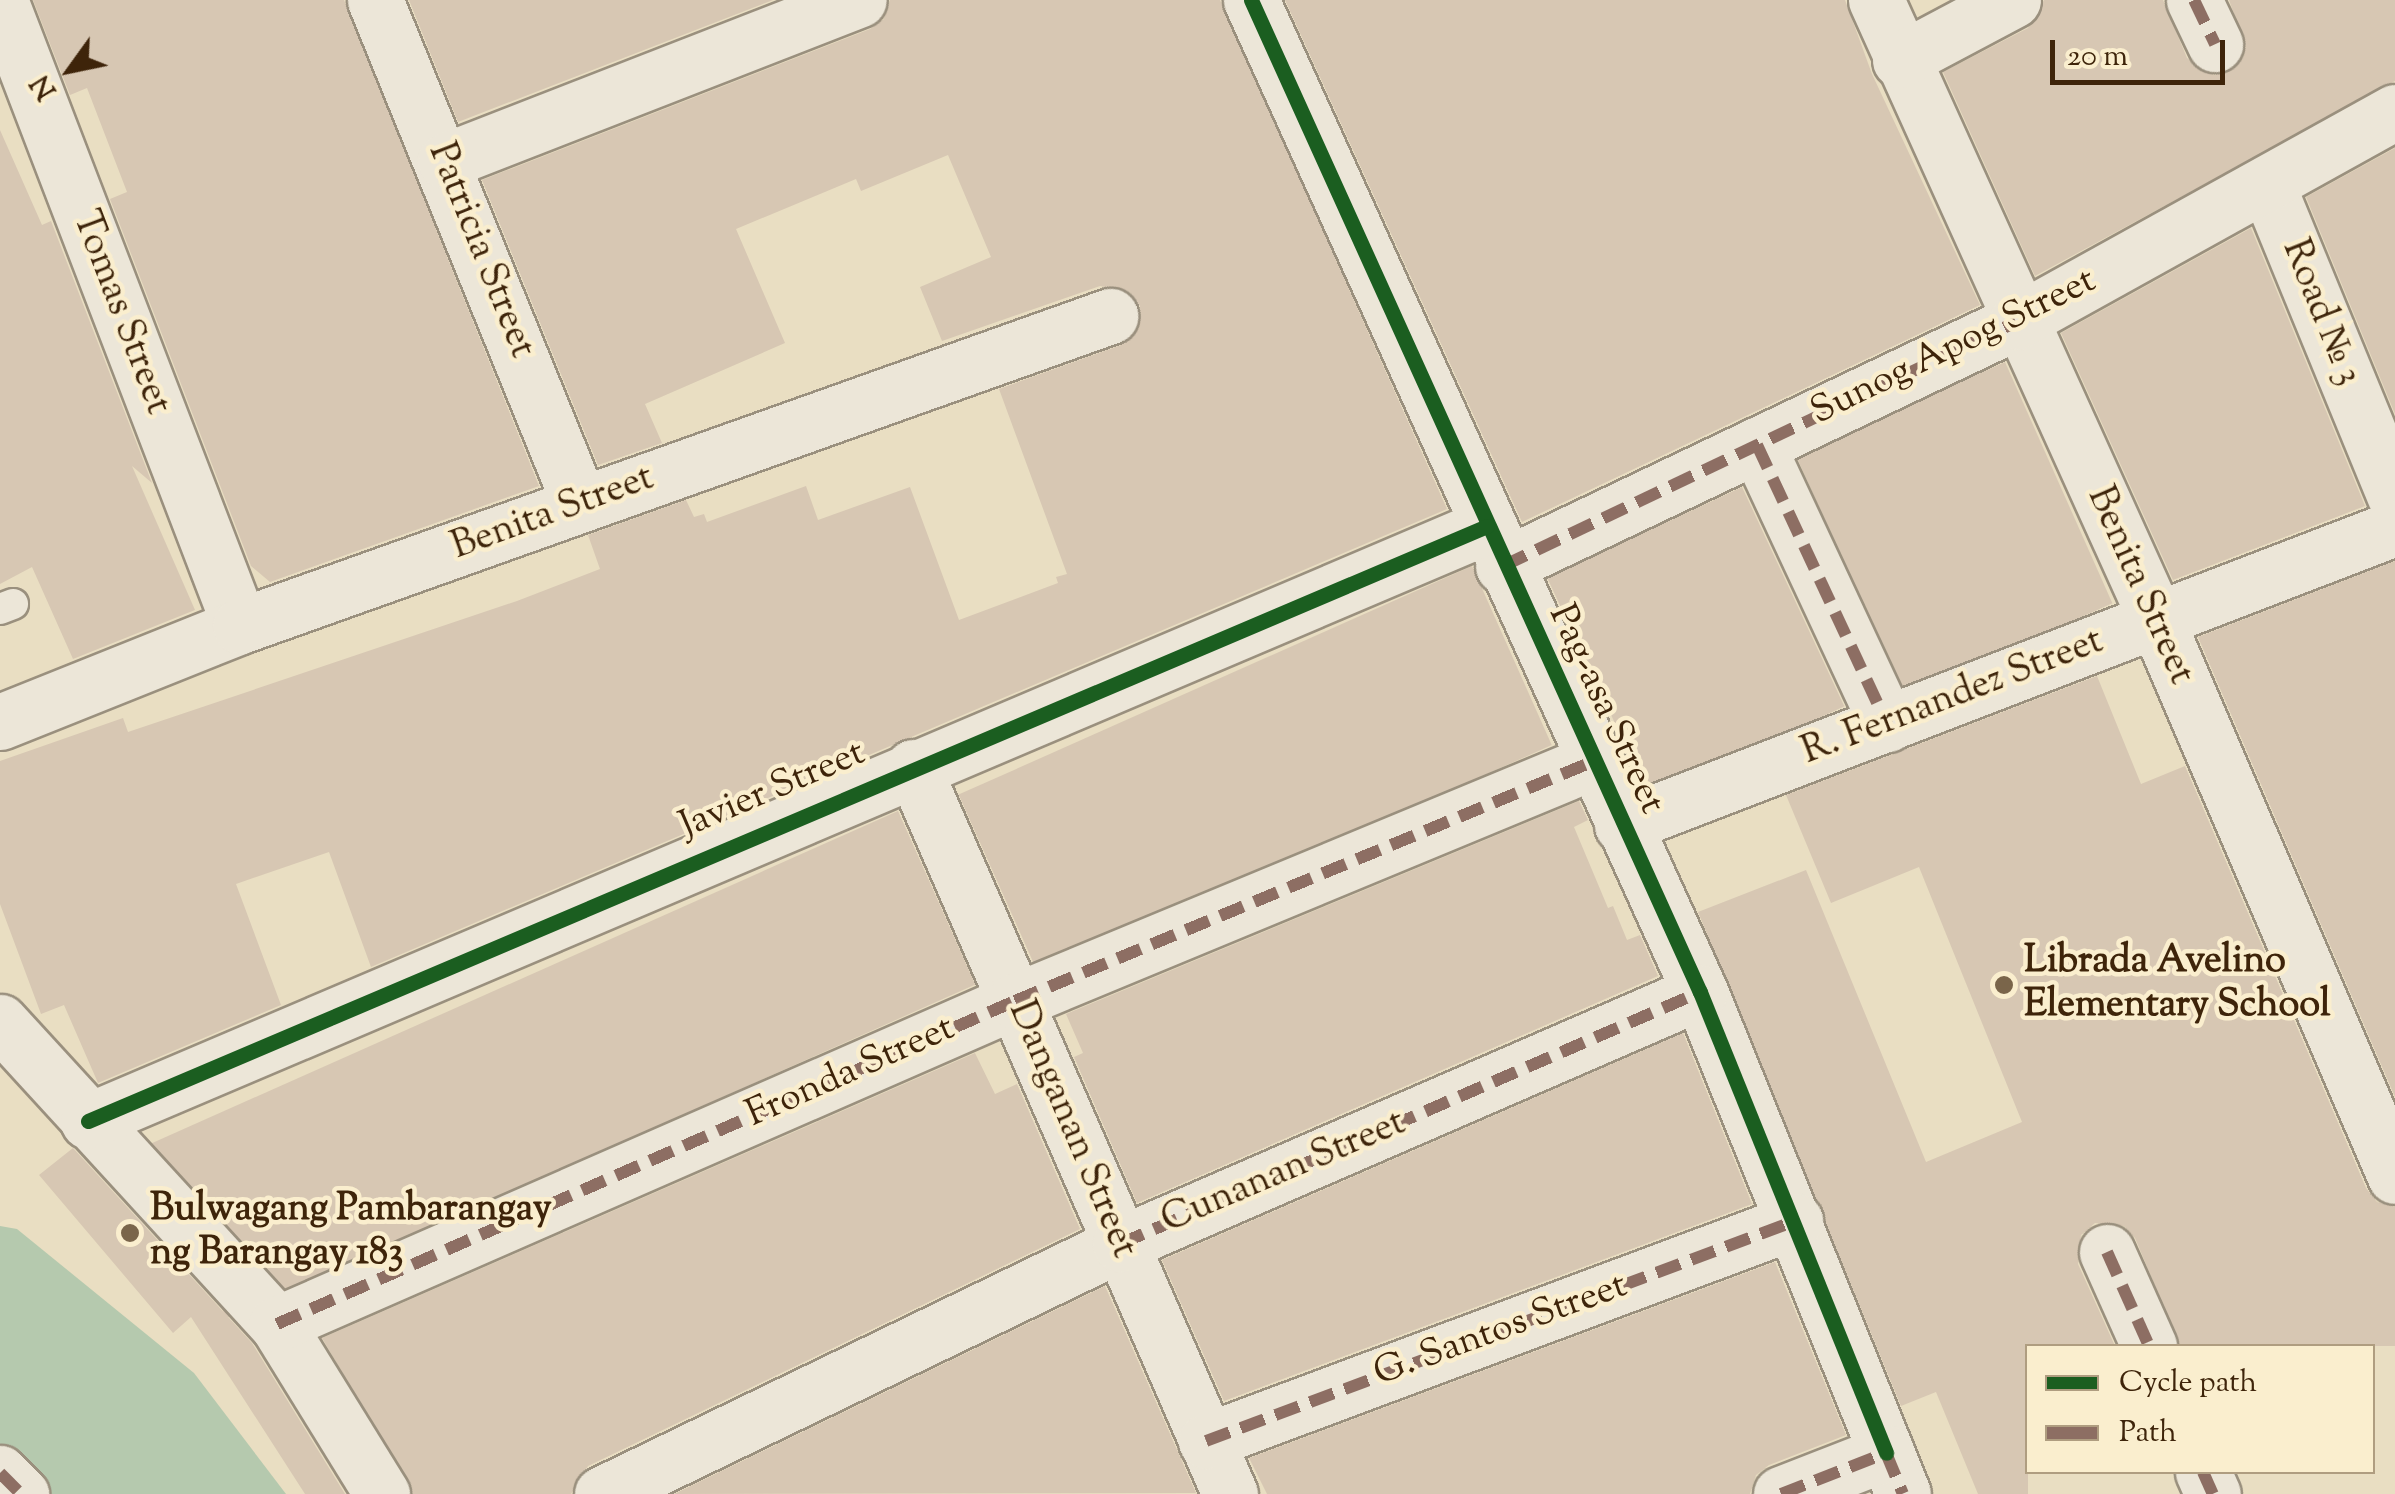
<!DOCTYPE html>
<meta charset="utf-8">
<style>
body{margin:0}
#map{position:relative;width:2395px;height:1494px;overflow:hidden;background:#e9dec2;font-family:"Sorts Mill Goudy",serif}
div>[style]{position:absolute}
.water>*{inset:0;background:#b5c9ae}
.building>*{inset:0;background:#d7c7b3;transform-origin:0 0}
.roads{filter:drop-shadow(2px 0 #9a907e) drop-shadow(-2px 0 #9a907e) drop-shadow(0 2px #9a907e) drop-shadow(0 -2px #9a907e)}
.lane>*{height:30px;margin:-15px;padding:0 15px;transform-origin:15px;border-radius:15px;background:#ece6d8}
.street>*{height:55px;margin:-27.5px;padding:0 27.5px;transform-origin:27.5px;border-radius:27.5px;background:#ece6d8}
.quiet>*{height:12px;margin-top:-6px;transform-origin:0;background:repeating-linear-gradient(90deg,#8d6e63 0 25px,transparent 0 37px)}
.cycleway>*{height:15px;margin:-7.5px;padding:0 7.5px;transform-origin:7.5px;border-radius:7.5px;background:#1b5e20}
.dots>*{width:28px;height:28px;translate:-50% -50%;box-sizing:border-box;border:5px solid #faeece;border-radius:50%}
span{translate:-50% -50%;white-space:nowrap;text-align:center;line-height:1.15;-webkit-text-stroke:9px #faeece;paint-order:stroke}
.street-label{font-size:38px;color:#3e240a}
.poi-label{font-size:38px;color:#3e240a;font-weight:700}
.left{translate:0 -50%;text-align:left}
.legend{position:absolute;left:2025px;top:1344px;width:350px;height:130px;box-sizing:border-box;background:#faeece;border:2px solid #af9d80;margin:0;padding:12px 18px;list-style:none;font-size:30px;color:#3e240a}
.legend li{display:flex;align-items:center;gap:20px;height:50px}
.legend b{width:50px;border:2px solid #af9d80}
.north{position:absolute;left:20px;top:20px;width:100px;height:100px;-webkit-text-stroke:8px #faeece;paint-order:stroke;rotate:237deg;font-size:28px;font-weight:700;line-height:40px;text-align:center;color:#3e240a}
.north::after{content:'';display:block;margin:auto;width:35px;height:45px;background:#3e240a;clip-path:polygon(50% 0,100% 100%,50% 72%,0 100%)}
.scale{position:absolute;left:2050px;top:40px;width:175px;height:45px;box-sizing:border-box;border:5px solid #3e240a;border-top:0;padding-left:12px;font-size:30px;line-height:35px;white-space:nowrap;color:#3e240a;-webkit-text-stroke:8px #faeece;paint-order:stroke}
</style>
<div id="map">
<div class="water">
<i style="clip-path:polygon(0 1226px,17px 1229px,194px 1373px,286px 1494px,35px 1494px,0 1458px)"></i>
</div>
<div class="building">
<i style="clip-path:polygon(33px 0,344px 0,539px 486px,270px 582px,251px 566px,110px 199px,127px 192px,87px 88px,70px 95px)"></i>
<i style="clip-path:polygon(409px 0,773px 0,458px 122px)"></i>
<i style="clip-path:polygon(890px 0,1220px 0,1447px 509px,371px 967px,329px 852px,236px 884px,281px 1005px,98px 1083px,64px 1005px,41px 1014px,0 904px,0 761px,123px 718px,128px 732px,517px 601px,600px 569px,588px 535px,686px 500px,694px 517px,704px 514px,707px 522px,806px 486px,818px 520px,910px 487px,959px 620px,1058px 583px,1056px 577px,1067px 574px,999px 389px,1121px 345px,1134px 335px,1140px 306px,1129px 292px,1100px 286px,942px 341px,920px 287px,991px 257px,948px 155px,861px 191px,856px 179px,736px 229px,785px 343px,645px 404px,662px 443px,598px 465px,482px 180px,870px 29px,884px 19px)"></i>
<i style="clip-path:polygon(1285px 0,1845px 0,1872px 74px,1980px 305px,1522px 522px)"></i>
<i style="clip-path:polygon(2044px 0,2163px 0,2187px 58px,2214px 75px,2229px 72px,2246px 47px,2229px 0,2395px 0,2395px 81px,2035px 276px,1943px 72px,2028px 28px)"></i>
<i style="clip-path:polygon(0 130px,42px 225px,51px 221px,152px 483px,132px 466px,195px 610px,73px 659px,32px 567px,0 584px)"></i>
<i style="clip-path:polygon(2395px 148px,2395px 414px,2306px 197px)"></i>
<i style="clip-path:polygon(2251px 228px,2365px 506px,2173px 580px,2061px 333px)"></i>
<i style="left:2005px;top:362px;width:264px;height:229px;rotate:66deg"></i>
<i style="left:1742px;top:487px;width:242px;height:215px;rotate:65deg"></i>
<i style="clip-path:polygon(2395px 561px,2395px 1097px,2198px 637px)"></i>
<i style="left:1472px;top:566px;width:196px;height:562px;rotate:66deg"></i>
<i style="clip-path:polygon(2097px 676px,2141px 784px,2185px 766px,2366px 1188px,2377px 1202px,2395px 1207px,2395px 1346px,2180px 1346px,2135px 1238px,2124px 1226px,2095px 1223px,2081px 1235px,2078px 1264px,2115px 1346px,2028px 1346px,2028px 1494px,1978px 1494px,1936px 1392px,1901px 1406px,1698px 912px,1806px 870px,1926px 1162px,2022px 1122px,1919px 867px,1831px 903px,1786px 795px)"></i>
<i style="clip-path:polygon(1579px 801px,1588px 820px,1574px 827px,1608px 908px,1613px 906px,1627px 940px,1640px 935px,1658px 976px,1137px 1203px,1074px 1057px,1083px 1053px,1066px 1014px)"></i>
<i style="left:898px;top:811px;width:190px;height:820px;rotate:66deg"></i>
<i style="clip-path:polygon(1683px 1033px,1752px 1204px,1224px 1401px,1162px 1260px)"></i>
<i style="clip-path:polygon(975px 1053px,995px 1094px,1017px 1084px,1080px 1229px,588px 1466px,571px 1494px,413px 1494px,322px 1338px)"></i>
<i style="clip-path:polygon(73px 1148px,252px 1343px,345px 1494px,305px 1494px,191px 1317px,173px 1333px,39px 1175px)"></i>
<i style="clip-path:polygon(1775px 1262px,1846px 1435px,1769px 1465px,1756px 1475px,1750px 1494px,1267px 1494px,1249px 1458px)"></i>
<i style="clip-path:polygon(1105px 1286px,1196px 1493px,674px 1494px)"></i>
</div>
<div class="roads">
<div class="lane">
<i style="left:0;top:609px;width:14px;rotate:-21deg"></i>
</div>
<div class="street">
<i style="left:0;top:0;width:670px;rotate:69.02deg"></i>
<i style="left:375px;top:0;width:544px;rotate:67.87deg"></i>
<i style="left:1251px;top:0;width:1089px;rotate:65.65deg"></i>
<i style="left:1700px;top:992px;width:541px;rotate:67.98deg"></i>
<i style="left:1876px;top:0;width:679px;rotate:65.66deg"></i>
<i style="left:2156px;top:619px;width:606px;rotate:66.78deg"></i>
<i style="left:2194px;top:0;width:49px;rotate:64.5deg"></i>
<i style="left:1900px;top:60px;width:128px;rotate:-28deg"></i>
<i style="left:445px;top:161px;width:444px;rotate:-21.3deg"></i>
<i style="left:2268px;top:187px;width:334px;rotate:67.7deg"></i>
<i style="left:1757px;top:445px;width:308px;rotate:65deg"></i>
<i style="left:1503px;top:566px;width:568px;rotate:-25.44deg"></i>
<i style="left:2016px;top:322px;width:433px;rotate:-29deg"></i>
<i style="left:0;top:722px;width:258px;rotate:-21.8deg"></i>
<i style="left:240px;top:626px;width:924px;rotate:-19.61deg"></i>
<i style="left:913px;top:767px;width:793px;rotate:66.44deg"></i>
<i style="left:1622px;top:825px;width:828px;rotate:-21.02deg"></i>
<i style="left:0;top:1022px;width:410px;rotate:47.5deg"></i>
<i style="left:277px;top:1324px;width:200px;rotate:58.3deg"></i>
<i style="left:88px;top:1121px;width:1520px;rotate:-23.04deg"></i>
<i style="left:2107px;top:1252px;width:103px;rotate:65.9deg"></i>
<i style="left:277px;top:1324px;width:806px;rotate:-23.64deg"></i>
<i style="left:1015px;top:1001px;width:627px;rotate:-22.51deg"></i>
<i style="left:1206px;top:1441px;width:629px;rotate:-20.48deg"></i>
<i style="left:2203px;top:1472px;width:24px;rotate:66deg"></i>
<i style="left:0;top:1473px;width:30px;rotate:45deg"></i>
<i style="left:602px;top:1494px;width:575px;rotate:-25.76deg"></i>
<i style="left:1120px;top:1244px;width:632px;rotate:-23.48deg"></i>
<i style="left:1781px;top:1494px;width:113px;rotate:-21.3deg"></i>
</div>
</div>
<div class="quiet">
<i style="left:2194px;top:0;width:49px;rotate:64.5deg"></i>
<i style="left:1757px;top:445px;width:308px;rotate:65deg"></i>
<i style="left:1503px;top:566px;width:568px;rotate:-25.44deg"></i>
<i style="left:1120px;top:1244px;width:632px;rotate:-23.48deg"></i>
<i style="left:2107px;top:1252px;width:103px;rotate:65.9deg"></i>
<i style="left:277px;top:1324px;width:806px;rotate:-23.64deg"></i>
<i style="left:1015px;top:1001px;width:627px;rotate:-22.51deg"></i>
<i style="left:1206px;top:1441px;width:629px;rotate:-20.48deg"></i>
<i style="left:2203px;top:1472px;width:24px;rotate:66deg"></i>
<i style="left:0;top:1473px;width:30px;rotate:45deg"></i>
<i style="left:1781px;top:1494px;width:113px;rotate:-21.3deg"></i>
<i style="left:1886px;top:1453px;width:44px;rotate:67.5deg"></i>
</div>
<div class="cycleway">
<i style="left:1251px;top:0;width:1089px;rotate:65.65deg"></i>
<i style="left:1700px;top:992px;width:497px;rotate:68deg"></i>
<i style="left:88px;top:1121px;width:1520px;rotate:-23.04deg"></i>
</div>
<div class="dots">
<i style="left:2004px;top:985px;background:#7a654a"></i>
<i style="left:130px;top:1233px;background:#7a654a"></i>
</div>
<div class="street-label">
<span style="left:480px;top:251px;rotate:68deg">Patricia Street</span>
<span style="left:120px;top:313px;rotate:69deg">Tomas Street</span>
<span style="left:2320px;top:313px;rotate:68deg">Road № 3</span>
<span style="left:1954px;top:348px;rotate:-26deg">Sunog Apog Street</span>
<span style="left:553px;top:514px;rotate:-20deg">Benita Street</span>
<span style="left:2139px;top:586px;rotate:66deg">Benita Street</span>
<span style="left:1953px;top:698px;rotate:-21deg">R. Fernandez Street</span>
<span style="left:1605px;top:710px;rotate:65deg">Pag-asa Street</span>
<span style="left:773px;top:791px;rotate:-23deg">Javier Street</span>
<span style="left:851px;top:1073px;rotate:-24deg">Fronda Street</span>
<span style="left:1071px;top:1130px;rotate:67deg">Danganan Street</span>
<span style="left:1284px;top:1173px;rotate:-23deg">Cunanan Street</span>
<span style="left:1501px;top:1331px;rotate:-20deg">G. Santos Street</span>
</div>
<div class="poi-label">
<span class="left" style="left:2024px;top:985px">Librada Avelino<br>Elementary School</span>
<span class="left" style="left:150px;top:1233px">Bulwagang Pambarangay<br>ng Barangay 183</span>
</div>
<ul class="legend">
<li><b style="height:12px;background:#1b5e20"></b>Cycle path</li>
<li><b style="height:12px;background:#8d6e63"></b>Path</li>
</ul>
<div class="north">N</div>
<div class="scale">20 m</div>
</div>
